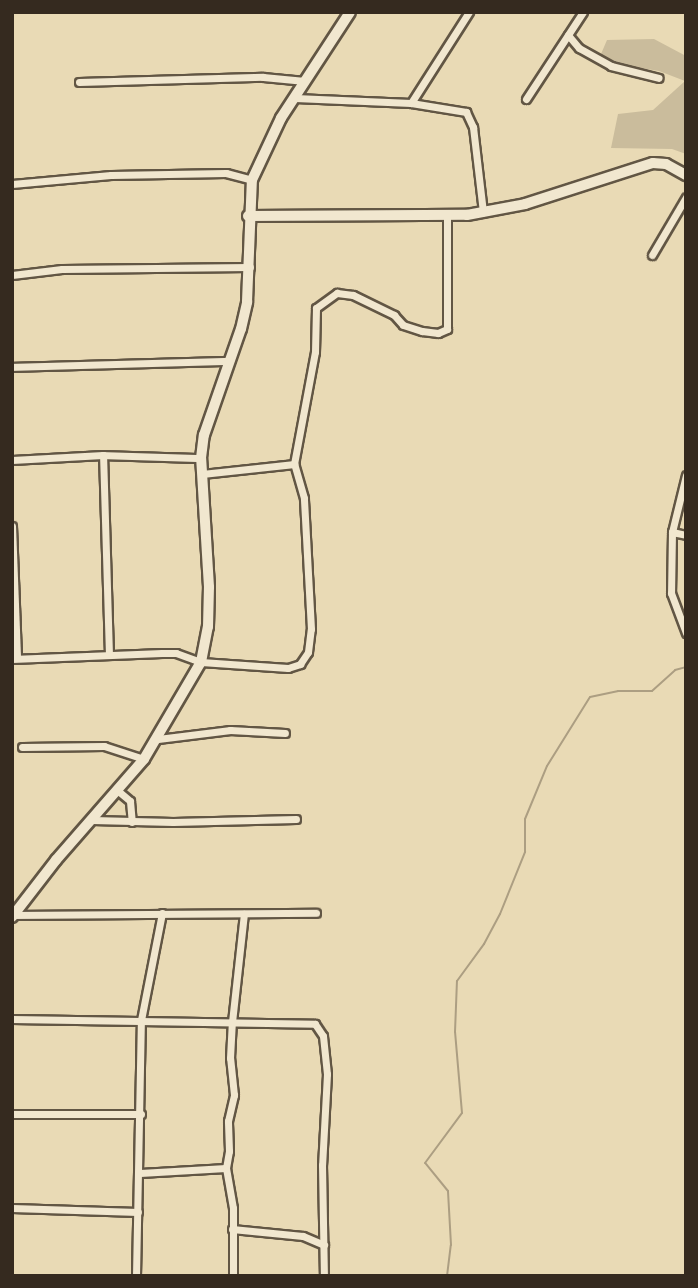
<!DOCTYPE html>
<style>
body{margin:0}
#map{position:relative;width:698px;height:1288px;overflow:hidden;background:#e9dab5;font-family:"Gentium Book Plus",serif}
div>[style]{position:absolute}
.green>*{inset:0;background:#cabc9c}
.stream>*{height:2px;margin:-1px;padding:0 1px;transform-origin:1px;border-radius:1px;background:#ac9e82}
.roads{filter:drop-shadow(2px 0 #625644) drop-shadow(-2px 0 #625644) drop-shadow(0 2px #625644) drop-shadow(0 -2px #625644)}
.street>*{height:7px;margin:-3.5px;padding:0 3.5px;transform-origin:3.5px;border-radius:3.5px;background:#f1e7cf}
.secondary>*{height:10px;margin:-5px;padding:0 5px;transform-origin:5px;border-radius:5px;background:#f1e7cf}
span{translate:-50% -50%;white-space:nowrap;text-align:center;line-height:1.15;-webkit-text-stroke:5px #f1e7cf;paint-order:stroke}
.frame{position:absolute;inset:0;border:14px solid #352a1f;pointer-events:none}
</style>
<div id="map">
<div class="green">
<i style="clip-path:polygon(654px 39px,686px 56px,686px 154px,672px 149px,611px 148px,618px 114px,653px 110px,685px 81px,659px 71px,598px 61px,607px 40px)"></i>
</div>
<div class="stream">
<i style="left:447px;top:1276px;width:31px;rotate:-83deg"></i>
<i style="left:451px;top:1245px;width:54px;rotate:-93.2deg"></i>
<i style="left:448px;top:1191px;width:36px;rotate:-129deg"></i>
<i style="left:425px;top:1163px;width:62px;rotate:-53.5deg"></i>
<i style="left:462px;top:1113px;width:81px;rotate:-94.9deg"></i>
<i style="left:455px;top:1032px;width:51px;rotate:-87.8deg"></i>
<i style="left:457px;top:981px;width:46px;rotate:-53.9deg"></i>
<i style="left:484px;top:944px;width:34px;rotate:-62deg"></i>
<i style="left:500px;top:914px;width:67px;rotate:-68deg"></i>
<i style="left:525px;top:852px;width:33px;rotate:-90deg"></i>
<i style="left:525px;top:819px;width:57px;rotate:-67.5deg"></i>
<i style="left:547px;top:766px;width:81px;rotate:-58.1deg"></i>
<i style="left:590px;top:697px;width:29px;rotate:-12deg"></i>
<i style="left:618px;top:691px;width:34px"></i>
<i style="left:652px;top:691px;width:31px;rotate:-42deg"></i>
<i style="left:675px;top:670px;width:11px;rotate:-15deg"></i>
</div>
<div class="roads">
<div class="street">
<i style="left:568px;top:35px;width:17px;rotate:50deg"></i>
<i style="left:579px;top:48px;width:37px;rotate:29deg"></i>
<i style="left:611px;top:66px;width:49px;rotate:14deg"></i>
<i style="left:79px;top:82px;width:184px;rotate:-1.6deg"></i>
<i style="left:263px;top:77px;width:42px;rotate:5.4deg"></i>
<i style="left:295px;top:98px;width:116px;rotate:2.5deg"></i>
<i style="left:411px;top:103px;width:56px;rotate:9.3deg"></i>
<i style="left:466px;top:112px;width:17px;rotate:65deg"></i>
<i style="left:473px;top:127px;width:86px;rotate:83.3deg"></i>
<i style="left:526px;top:99px;width:104px;rotate:-56.8deg"></i>
<i style="left:411px;top:103px;width:108px;rotate:-57.5deg"></i>
<i style="left:12px;top:184px;width:99px;rotate:-5.2deg"></i>
<i style="left:111px;top:175px;width:115px;rotate:-1deg"></i>
<i style="left:226px;top:173px;width:27px;rotate:15deg"></i>
<i style="left:652px;top:255px;width:67px;rotate:-59.6deg"></i>
<i style="left:12px;top:275px;width:50px;rotate:-6.8deg"></i>
<i style="left:62px;top:269px;width:188px;rotate:-0.6deg"></i>
<i style="left:12px;top:367px;width:217px;rotate:-1.6deg"></i>
<i style="left:12px;top:460px;width:91px;rotate:-3.1deg"></i>
<i style="left:202px;top:474px;width:93px;rotate:-6.2deg"></i>
<i style="left:686px;top:475px;width:59px;rotate:103.8deg"></i>
<i style="left:672px;top:532px;width:61px;rotate:90.9deg"></i>
<i style="left:671px;top:593px;width:43px;rotate:69.4deg"></i>
<i style="left:12px;top:526px;width:132px;rotate:87.8deg"></i>
<i style="left:672px;top:532px;width:14px;rotate:12deg"></i>
<i style="left:109px;top:655px;width:200px;rotate:-91.7deg"></i>
<i style="left:103px;top:455px;width:98px;rotate:1.8deg"></i>
<i style="left:12px;top:659px;width:150px;rotate:-2.3deg"></i>
<i style="left:162px;top:653px;width:14px"></i>
<i style="left:176px;top:653px;width:27px;rotate:20deg"></i>
<i style="left:201px;top:662px;width:87px;rotate:3.9deg"></i>
<i style="left:288px;top:668px;width:13px;rotate:-18deg"></i>
<i style="left:300px;top:664px;width:14px;rotate:-56deg"></i>
<i style="left:308px;top:652px;width:23px;rotate:-83deg"></i>
<i style="left:311px;top:629px;width:131px;rotate:-93.1deg"></i>
<i style="left:304px;top:498px;width:35px;rotate:-106deg"></i>
<i style="left:294px;top:464px;width:114px;rotate:-79.4deg"></i>
<i style="left:315px;top:352px;width:44px;rotate:-88.7deg"></i>
<i style="left:316px;top:308px;width:26px;rotate:-36deg"></i>
<i style="left:337px;top:293px;width:16px;rotate:7deg"></i>
<i style="left:353px;top:295px;width:46px;rotate:26deg"></i>
<i style="left:394px;top:315px;width:13px;rotate:48deg"></i>
<i style="left:403px;top:325px;width:20px;rotate:18deg"></i>
<i style="left:422px;top:331px;width:16px;rotate:7deg"></i>
<i style="left:438px;top:333px;width:10px;rotate:-24deg"></i>
<i style="left:447px;top:329px;width:114px;rotate:-90deg"></i>
<i style="left:158px;top:739px;width:73px;rotate:-7.1deg"></i>
<i style="left:230px;top:730px;width:55px;rotate:3.1deg"></i>
<i style="left:22px;top:747px;width:82px;rotate:-0.7deg"></i>
<i style="left:104px;top:746px;width:42px;rotate:18deg"></i>
<i style="left:117px;top:790px;width:17px;rotate:40deg"></i>
<i style="left:130px;top:801px;width:21px;rotate:85deg"></i>
<i style="left:92px;top:820px;width:81px;rotate:1.4deg"></i>
<i style="left:173px;top:822px;width:123px;rotate:-1.4deg"></i>
<i style="left:14px;top:915px;width:302px;rotate:-0.4deg"></i>
<i style="left:12px;top:1019px;width:303px;rotate:0.9deg"></i>
<i style="left:315px;top:1024px;width:14px;rotate:56deg"></i>
<i style="left:323px;top:1036px;width:38px;rotate:84deg"></i>
<i style="left:327px;top:1074px;width:91px;rotate:93.1deg"></i>
<i style="left:322px;top:1165px;width:111px;rotate:89deg"></i>
<i style="left:12px;top:1114px;width:129px"></i>
<i style="left:140px;top:1173px;width:86px;rotate:-3.3deg"></i>
<i style="left:12px;top:1208px;width:126px;rotate:1.8deg"></i>
<i style="left:232px;top:1229px;width:71px;rotate:5.6deg"></i>
<i style="left:303px;top:1236px;width:23px;rotate:23deg"></i>
<i style="left:136px;top:1276px;width:256px;rotate:-88.9deg"></i>
<i style="left:141px;top:1020px;width:109px;rotate:-78.9deg"></i>
<i style="left:233px;top:1276px;width:68px;rotate:-90deg"></i>
<i style="left:233px;top:1208px;width:41px;rotate:-99.9deg"></i>
<i style="left:226px;top:1168px;width:17px;rotate:-80deg"></i>
<i style="left:229px;top:1151px;width:30px;rotate:-92deg"></i>
<i style="left:228px;top:1121px;width:27px;rotate:-77deg"></i>
<i style="left:234px;top:1095px;width:37px;rotate:-96deg"></i>
<i style="left:230px;top:1058px;width:36px;rotate:-87deg"></i>
<i style="left:232px;top:1022px;width:109px;rotate:-83.7deg"></i>
</div>
<div class="secondary">
<i style="left:248px;top:216px;width:219px;rotate:-0.3deg"></i>
<i style="left:467px;top:215px;width:59px;rotate:-10.7deg"></i>
<i style="left:525px;top:204px;width:134px;rotate:-17.8deg"></i>
<i style="left:653px;top:163px;width:13px;rotate:4deg"></i>
<i style="left:666px;top:164px;width:23px;rotate:29deg"></i>
<i style="left:12px;top:917px;width:72px;rotate:-52.3deg"></i>
<i style="left:56px;top:860px;width:134px;rotate:-48.9deg"></i>
<i style="left:144px;top:759px;width:113px;rotate:-59.6deg"></i>
<i style="left:201px;top:662px;width:36px;rotate:-79deg"></i>
<i style="left:208px;top:627px;width:40px;rotate:-88.6deg"></i>
<i style="left:209px;top:587px;width:129px;rotate:-93.5deg"></i>
<i style="left:201px;top:458px;width:23px;rotate:-83deg"></i>
<i style="left:204px;top:435px;width:112px;rotate:-70.8deg"></i>
<i style="left:241px;top:329px;width:28px;rotate:-77deg"></i>
<i style="left:247px;top:302px;width:122px;rotate:-87.7deg"></i>
<i style="left:252px;top:180px;width:68px;rotate:-64.9deg"></i>
<i style="left:281px;top:118px;width:126px;rotate:-56.9deg"></i>
</div>
</div>
<div class="frame"></div>
</div>
